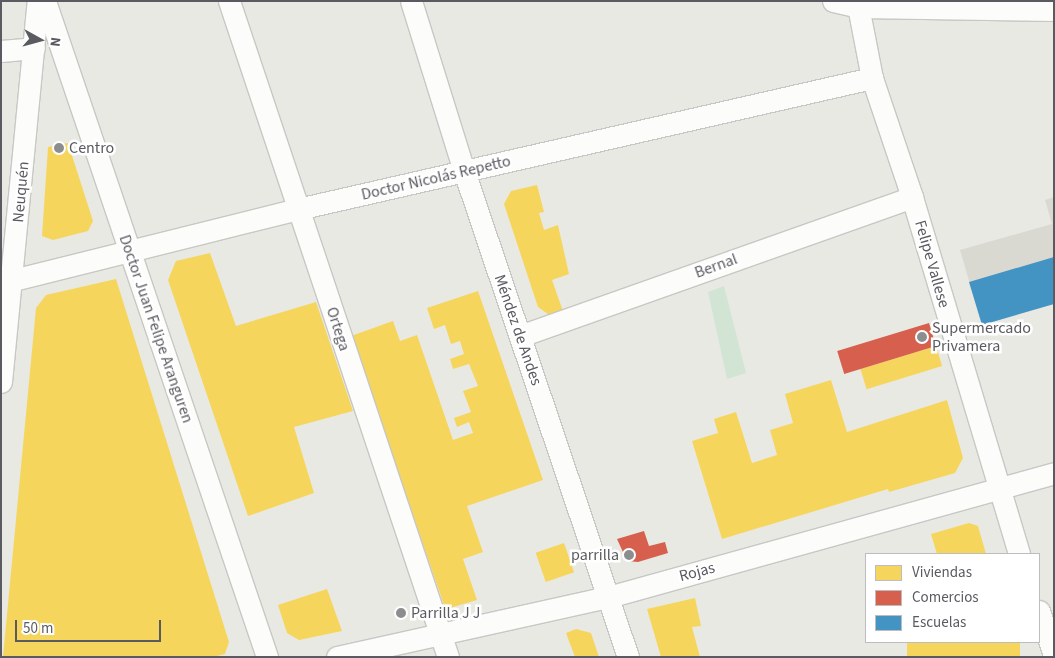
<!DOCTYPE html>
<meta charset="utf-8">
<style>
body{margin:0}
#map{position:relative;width:1055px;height:658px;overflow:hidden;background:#e9e9e3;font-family:"Source Sans 3",sans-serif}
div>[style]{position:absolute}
.education>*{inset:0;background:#d9d9d2}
.green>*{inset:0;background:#d2e4d4}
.homes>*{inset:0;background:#f6d55c;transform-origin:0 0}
.shops>*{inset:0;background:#d6604d;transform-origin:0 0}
.schools>*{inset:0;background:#4393c3}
.roads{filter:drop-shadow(1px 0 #c7c7c5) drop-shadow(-1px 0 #c7c7c5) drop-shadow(0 1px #c7c7c5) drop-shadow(0 -1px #c7c7c5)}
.street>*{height:21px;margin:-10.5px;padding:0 10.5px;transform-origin:10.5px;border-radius:10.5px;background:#fcfcfb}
.dots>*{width:14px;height:14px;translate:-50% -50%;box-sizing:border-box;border:2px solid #fff;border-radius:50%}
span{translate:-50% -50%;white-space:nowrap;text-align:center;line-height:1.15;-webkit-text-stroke:5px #fff;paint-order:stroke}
.poi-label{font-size:16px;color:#5a5b60}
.left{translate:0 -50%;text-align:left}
.right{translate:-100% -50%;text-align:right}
.street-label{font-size:16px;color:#5a5b60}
.frame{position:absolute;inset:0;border:2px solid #5a5b60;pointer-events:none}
.legend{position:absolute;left:865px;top:553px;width:175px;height:90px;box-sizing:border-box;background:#fff;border:1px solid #bdbdbf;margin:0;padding:6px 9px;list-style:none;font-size:15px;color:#5a5b60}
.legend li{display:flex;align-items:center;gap:10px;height:25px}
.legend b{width:25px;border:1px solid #bdbdbf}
.north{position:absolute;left:15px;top:15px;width:50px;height:50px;-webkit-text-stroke:4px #fff;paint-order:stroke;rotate:97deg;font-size:14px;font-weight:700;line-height:20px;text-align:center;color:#5a5b60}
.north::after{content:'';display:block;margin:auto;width:18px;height:22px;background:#5a5b60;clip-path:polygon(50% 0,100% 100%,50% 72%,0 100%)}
.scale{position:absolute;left:15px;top:620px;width:146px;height:22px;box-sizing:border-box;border:2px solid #5a5b60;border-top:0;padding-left:6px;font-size:15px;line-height:18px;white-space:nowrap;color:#5a5b60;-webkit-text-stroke:4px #fff;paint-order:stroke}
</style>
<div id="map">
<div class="education">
<i style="clip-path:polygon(1054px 197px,1054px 304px,982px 325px,960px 250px,1052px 224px,1045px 200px)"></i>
</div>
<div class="green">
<i style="clip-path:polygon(724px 286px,746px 373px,727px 379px,708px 292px)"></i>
</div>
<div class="homes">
<i style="clip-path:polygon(68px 143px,93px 221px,88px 231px,53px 240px,42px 236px,48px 147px)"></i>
<i style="clip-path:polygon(537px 185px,544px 212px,539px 213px,544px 230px,558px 225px,569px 274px,552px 280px,564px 314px,552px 317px,538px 307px,504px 204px,511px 191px)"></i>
<i style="clip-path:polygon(210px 253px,236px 326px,316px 302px,353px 411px,294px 427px,314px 493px,248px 516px,168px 280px,176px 261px)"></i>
<i style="clip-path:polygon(116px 279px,229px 642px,225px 654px,213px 657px,3px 657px,36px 308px,46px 295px)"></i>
<i style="clip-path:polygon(478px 291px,543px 480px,467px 506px,483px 552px,463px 559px,477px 600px,450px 608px,444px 605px,351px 336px,393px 321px,400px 341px,417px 335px,453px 440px,473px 433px,469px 422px,457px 427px,454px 418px,471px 412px,463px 391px,478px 386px,469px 364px,453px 369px,450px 359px,464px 354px,460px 341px,451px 344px,445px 325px,434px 329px,427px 308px)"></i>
<i style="left:936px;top:346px;width:21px;height:79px;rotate:73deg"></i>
<i style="clip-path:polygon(831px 380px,847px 432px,947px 400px,963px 458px,955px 473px,889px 492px,888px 489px,722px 539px,692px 441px,718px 433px,714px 419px,736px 412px,752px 463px,777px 455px,770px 430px,793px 423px,785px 394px)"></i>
<i style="clip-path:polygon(969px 523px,978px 526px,986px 554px,937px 554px,931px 534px)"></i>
<i style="left:564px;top:543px;width:31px;height:30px;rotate:71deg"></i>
<i style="clip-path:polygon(327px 589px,342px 631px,299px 640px,287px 633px,278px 605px)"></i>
<i style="clip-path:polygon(695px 598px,701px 626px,692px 627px,700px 657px,661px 657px,647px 609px)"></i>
<i style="clip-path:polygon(576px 629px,591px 633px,599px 657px,575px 657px,566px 633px)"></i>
<i style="left:907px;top:642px;width:113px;height:16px"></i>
</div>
<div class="shops">
<i style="left:929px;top:323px;width:24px;height:96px;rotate:73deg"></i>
<i style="clip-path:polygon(644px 531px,649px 546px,665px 542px,668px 553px,638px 562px,627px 561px,617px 539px)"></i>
</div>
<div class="schools">
<i style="clip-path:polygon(1054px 257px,1054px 304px,982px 325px,969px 282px)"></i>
</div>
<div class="roads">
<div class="street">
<i style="left:45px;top:1px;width:693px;rotate:71.3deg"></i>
<i style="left:229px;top:1px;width:692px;rotate:71.54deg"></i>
<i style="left:411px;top:1px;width:178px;rotate:72.7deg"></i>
<i style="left:464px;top:171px;width:513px;rotate:71.35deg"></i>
<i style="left:833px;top:1px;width:26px;rotate:13deg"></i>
<i style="left:858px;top:7px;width:196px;rotate:0.9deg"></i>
<i style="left:857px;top:1px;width:78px;rotate:79deg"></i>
<i style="left:872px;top:78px;width:126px;rotate:71.4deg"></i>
<i style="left:912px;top:197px;width:373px;rotate:73.3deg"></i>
<i style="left:1px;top:51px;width:33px;rotate:-5deg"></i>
<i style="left:1px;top:283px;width:306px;rotate:-14deg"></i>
<i style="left:298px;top:209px;width:589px;rotate:-12.86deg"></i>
<i style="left:520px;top:336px;width:416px;rotate:-19.5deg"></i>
<i style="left:1px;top:382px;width:383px;rotate:-84.5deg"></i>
<i style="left:1039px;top:611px;width:46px;rotate:71.2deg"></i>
<i style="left:337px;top:657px;width:278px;rotate:-12.5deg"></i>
<i style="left:608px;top:597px;width:463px;rotate:-15.5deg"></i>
</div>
</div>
<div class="dots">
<i style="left:59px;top:148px;background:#8c8d8e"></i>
<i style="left:922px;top:337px;background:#8c8d8e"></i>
<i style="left:629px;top:555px;background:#8c8d8e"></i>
<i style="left:401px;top:613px;background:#8c8d8e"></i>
</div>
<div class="poi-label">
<span class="left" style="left:69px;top:148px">Centro</span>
<span class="left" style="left:932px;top:337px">Supermercado<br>Privamera</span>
<span class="right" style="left:619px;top:555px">parrilla</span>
<span class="left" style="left:411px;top:613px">Parrilla J J</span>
</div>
<div class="street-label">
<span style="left:436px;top:178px;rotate:-13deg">Doctor Nicolás Repetto</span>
<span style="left:21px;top:192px;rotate:-85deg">Neuquén</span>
<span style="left:932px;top:264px;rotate:74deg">Felipe Vallese</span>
<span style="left:716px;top:266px;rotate:-20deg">Bernal</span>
<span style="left:156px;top:329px;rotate:71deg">Doctor Juan Felipe Aranguren</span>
<span style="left:338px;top:329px;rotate:72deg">Ortega</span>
<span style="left:518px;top:330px;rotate:71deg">Méndez de Andes</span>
<span style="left:697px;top:572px;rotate:-15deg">Rojas</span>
</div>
<div class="frame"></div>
<ul class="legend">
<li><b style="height:14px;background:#f6d55c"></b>Viviendas</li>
<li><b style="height:14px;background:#d6604d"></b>Comercios</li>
<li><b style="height:14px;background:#4393c3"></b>Escuelas</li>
</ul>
<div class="north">N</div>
<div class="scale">50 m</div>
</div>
